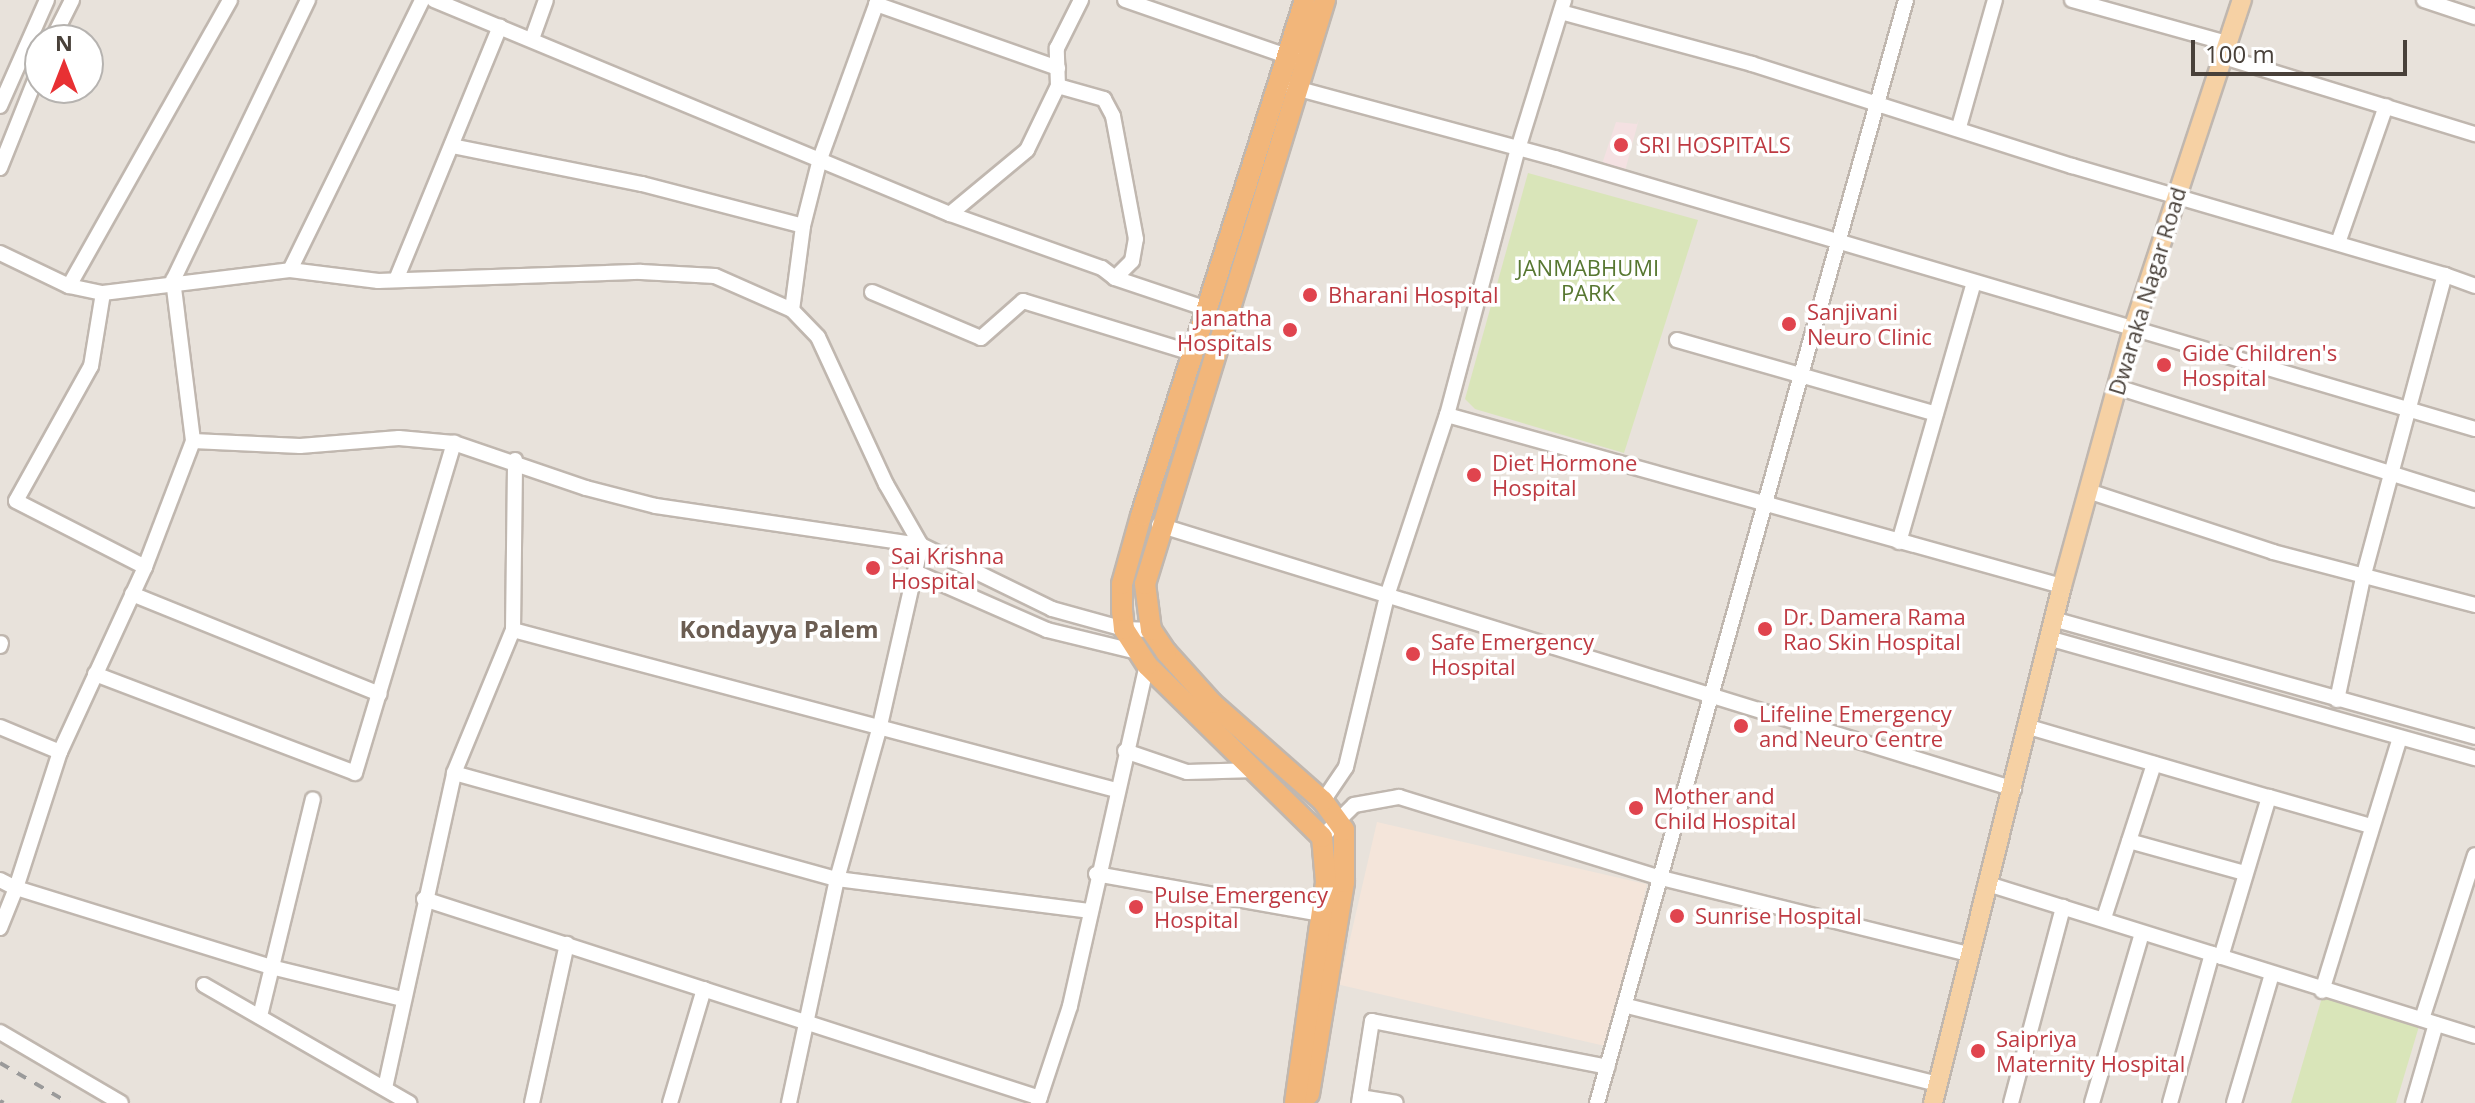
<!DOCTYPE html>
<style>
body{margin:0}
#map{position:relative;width:2475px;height:1103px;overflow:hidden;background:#f5f1ec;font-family:"Open Sans",sans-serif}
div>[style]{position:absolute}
.residential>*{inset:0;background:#e8e2db}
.commercial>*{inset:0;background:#f4e5da;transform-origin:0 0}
.medical>*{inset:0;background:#f4e1e2}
.green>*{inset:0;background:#d9e5b9}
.roads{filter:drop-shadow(2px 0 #c0b7af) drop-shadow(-2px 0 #c0b7af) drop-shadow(0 2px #c0b7af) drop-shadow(0 -2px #c0b7af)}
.minor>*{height:14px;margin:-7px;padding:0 7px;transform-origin:7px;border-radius:7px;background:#fff}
.major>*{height:18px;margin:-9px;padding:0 9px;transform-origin:9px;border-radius:9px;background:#f6d1a4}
.highway>*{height:20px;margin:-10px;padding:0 10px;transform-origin:10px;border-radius:10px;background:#f2b67a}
.rail>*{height:4px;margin-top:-2px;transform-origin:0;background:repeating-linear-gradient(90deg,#9a9a9a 0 10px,transparent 0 20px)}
.dots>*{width:22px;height:22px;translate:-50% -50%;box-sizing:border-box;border:4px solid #fff;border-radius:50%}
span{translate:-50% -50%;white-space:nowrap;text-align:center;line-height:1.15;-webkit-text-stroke:7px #fff;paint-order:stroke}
.health-label{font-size:22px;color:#be3a42}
.left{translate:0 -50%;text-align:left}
.right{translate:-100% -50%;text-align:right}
.park-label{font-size:22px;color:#577731}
.street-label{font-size:22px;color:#49413a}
.neighbourhood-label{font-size:24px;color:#6b5d52;font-weight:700}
.north{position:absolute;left:24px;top:24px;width:80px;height:80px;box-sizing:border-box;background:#fff;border:2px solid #b6b3b0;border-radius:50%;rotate:0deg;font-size:22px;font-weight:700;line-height:32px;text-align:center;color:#49413a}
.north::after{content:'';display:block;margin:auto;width:28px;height:36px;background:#e83033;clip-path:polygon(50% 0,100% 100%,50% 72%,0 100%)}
.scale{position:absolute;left:2191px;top:40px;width:216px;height:36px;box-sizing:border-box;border:4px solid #49413a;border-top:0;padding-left:10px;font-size:24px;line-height:28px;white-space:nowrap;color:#49413a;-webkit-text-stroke:6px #fff;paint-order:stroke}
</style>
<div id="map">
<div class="residential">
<i style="clip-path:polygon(evenodd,0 0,2475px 0,2475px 1103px,0 1103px,0 0,40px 40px,88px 40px,88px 88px,40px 88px,40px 40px)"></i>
</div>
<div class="commercial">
<i style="left:1377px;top:822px;width:277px;height:167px;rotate:13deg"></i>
</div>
<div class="medical">
<i style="clip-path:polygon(1639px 119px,1625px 171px,1602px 164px,1616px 122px,1637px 124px)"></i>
</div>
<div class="green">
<i style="clip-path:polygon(1528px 173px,1698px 220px,1624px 453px,1475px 409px,1465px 399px)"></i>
<i style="clip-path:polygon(2323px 994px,2420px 1023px,2396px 1103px,2291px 1103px)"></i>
</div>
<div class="roads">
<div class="minor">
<i style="left:308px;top:0;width:311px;rotate:115.7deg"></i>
<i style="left:173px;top:280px;width:162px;rotate:82.9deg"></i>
<i style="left:193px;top:441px;width:107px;rotate:2.7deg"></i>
<i style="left:300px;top:446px;width:99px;rotate:-4.6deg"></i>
<i style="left:399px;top:438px;width:55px;rotate:5.2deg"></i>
<i style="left:454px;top:443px;width:139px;rotate:18.8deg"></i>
<i style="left:586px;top:488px;width:72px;rotate:14.4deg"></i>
<i style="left:656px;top:506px;width:268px;rotate:8.4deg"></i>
<i style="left:921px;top:545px;width:146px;rotate:26deg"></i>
<i style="left:1052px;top:609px;width:75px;rotate:15.5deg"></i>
<i style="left:1124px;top:629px;width:27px;rotate:2deg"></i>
<i style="left:434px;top:0;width:559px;rotate:22.53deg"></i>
<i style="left:950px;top:214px;width:161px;rotate:19.6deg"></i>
<i style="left:1102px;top:268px;width:16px;rotate:38deg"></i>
<i style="left:1115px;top:278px;width:24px;rotate:-45deg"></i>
<i style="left:1132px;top:261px;width:22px;rotate:-80deg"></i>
<i style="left:1136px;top:239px;width:125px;rotate:-100.6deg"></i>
<i style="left:1113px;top:116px;width:19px;rotate:-118deg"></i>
<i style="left:1104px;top:99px;width:48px;rotate:-164.2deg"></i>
<i style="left:1125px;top:0;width:180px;rotate:19.1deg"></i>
<i style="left:2072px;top:0;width:161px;rotate:15.5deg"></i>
<i style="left:2424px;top:0;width:54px;rotate:18.4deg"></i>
<i style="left:876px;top:4px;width:193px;rotate:19.4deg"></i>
<i style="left:1561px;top:12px;width:198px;rotate:15.2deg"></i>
<i style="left:1752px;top:64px;width:336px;rotate:17.7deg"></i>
<i style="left:2072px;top:166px;width:389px;rotate:16.3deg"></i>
<i style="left:532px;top:39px;width:41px;rotate:-70.3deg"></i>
<i style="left:52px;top:40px;width:45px;rotate:-63.4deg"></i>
<i style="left:2224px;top:57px;width:263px;rotate:17.1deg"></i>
<i style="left:1292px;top:87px;width:272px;rotate:15.1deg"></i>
<i style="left:1555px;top:158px;width:959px;rotate:16.41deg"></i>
<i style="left:0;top:106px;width:116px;rotate:-66.1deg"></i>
<i style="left:1959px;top:127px;width:132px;rotate:-74.2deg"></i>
<i style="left:452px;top:146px;width:194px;rotate:11.3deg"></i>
<i style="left:642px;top:184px;width:166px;rotate:14.6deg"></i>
<i style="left:0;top:168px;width:108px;rotate:-68.2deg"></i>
<i style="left:950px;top:214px;width:100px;rotate:-39.7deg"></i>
<i style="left:1027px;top:150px;width:71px;rotate:-64.2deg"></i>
<i style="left:1058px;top:86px;width:38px;rotate:-92deg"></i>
<i style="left:1057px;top:48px;width:54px;rotate:-63.4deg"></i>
<i style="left:2338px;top:243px;width:145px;rotate:-70.7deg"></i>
<i style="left:0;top:253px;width:76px;rotate:25.6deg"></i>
<i style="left:69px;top:286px;width:35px;rotate:12deg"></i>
<i style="left:103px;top:293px;width:188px;rotate:-7deg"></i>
<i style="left:290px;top:270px;width:89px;rotate:7.1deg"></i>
<i style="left:378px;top:281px;width:263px;rotate:-2deg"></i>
<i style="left:641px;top:272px;width:74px;rotate:3.1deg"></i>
<i style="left:715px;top:276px;width:84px;rotate:23.8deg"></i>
<i style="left:792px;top:310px;width:37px;rotate:46deg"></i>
<i style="left:818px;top:337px;width:162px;rotate:65.2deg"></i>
<i style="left:886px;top:484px;width:70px;rotate:60.2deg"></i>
<i style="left:921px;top:545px;width:186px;rotate:102.8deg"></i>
<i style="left:880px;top:726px;width:159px;rotate:105.7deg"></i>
<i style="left:837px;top:879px;width:229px;rotate:102.1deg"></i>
<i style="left:290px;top:270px;width:301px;rotate:-63.9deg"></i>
<i style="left:1115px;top:278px;width:97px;rotate:18.6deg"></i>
<i style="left:396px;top:280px;width:274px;rotate:-67.7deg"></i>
<i style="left:69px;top:286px;width:328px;rotate:-60.6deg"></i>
<i style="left:872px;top:292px;width:118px;rotate:22.9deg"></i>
<i style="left:981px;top:338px;width:56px;rotate:-41.4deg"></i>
<i style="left:1023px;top:301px;width:177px;rotate:17.1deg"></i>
<i style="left:103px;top:293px;width:74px;rotate:99.3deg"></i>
<i style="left:91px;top:366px;width:154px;rotate:119.1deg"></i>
<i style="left:16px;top:501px;width:145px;rotate:27.1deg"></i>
<i style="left:792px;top:310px;width:85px;rotate:-82.5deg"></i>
<i style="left:803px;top:226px;width:69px;rotate:-75.8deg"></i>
<i style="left:820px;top:159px;width:169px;rotate:-70deg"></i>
<i style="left:1677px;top:340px;width:269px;rotate:15.9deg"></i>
<i style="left:2117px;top:387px;width:375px;rotate:17.5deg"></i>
<i style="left:1447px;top:415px;width:638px;rotate:15.54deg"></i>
<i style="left:2088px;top:491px;width:195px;rotate:18.2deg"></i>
<i style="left:2273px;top:552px;width:209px;rotate:14.7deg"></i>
<i style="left:1159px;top:525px;width:895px;rotate:17.16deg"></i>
<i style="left:1899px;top:542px;width:270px;rotate:-73.9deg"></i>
<i style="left:915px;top:572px;width:144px;rotate:23.7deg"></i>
<i style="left:1047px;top:630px;width:93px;rotate:13.7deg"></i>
<i style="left:132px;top:594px;width:267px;rotate:22deg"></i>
<i style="left:2053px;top:619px;width:438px;rotate:15.6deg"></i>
<i style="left:513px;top:630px;width:624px;rotate:14.86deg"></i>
<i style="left:2048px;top:638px;width:444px;rotate:15.7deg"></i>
<i style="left:0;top:646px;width:3px;rotate:-72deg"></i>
<i style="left:95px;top:674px;width:278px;rotate:20.8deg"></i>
<i style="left:355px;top:773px;width:345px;rotate:-73.3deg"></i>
<i style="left:2337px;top:700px;width:125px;rotate:-78deg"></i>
<i style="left:2363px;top:578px;width:314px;rotate:-74.9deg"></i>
<i style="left:2445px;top:275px;width:32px;rotate:20deg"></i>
<i style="left:0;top:727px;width:65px;rotate:22.6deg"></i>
<i style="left:60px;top:752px;width:204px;rotate:-65.3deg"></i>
<i style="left:145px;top:567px;width:135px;rotate:-69.1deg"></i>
<i style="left:2029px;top:727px;width:250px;rotate:16.3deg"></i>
<i style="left:2269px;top:797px;width:167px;rotate:106.7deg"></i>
<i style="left:1125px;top:751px;width:65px;rotate:18.7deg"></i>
<i style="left:1187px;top:772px;width:69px;rotate:-1.7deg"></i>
<i style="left:454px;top:773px;width:397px;rotate:15.5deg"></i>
<i style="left:837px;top:879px;width:254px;rotate:7.2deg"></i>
<i style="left:2269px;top:797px;width:106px;rotate:15.9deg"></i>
<i style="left:1323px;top:801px;width:41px;rotate:-55.9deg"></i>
<i style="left:1346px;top:767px;width:176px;rotate:-76.5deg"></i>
<i style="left:1387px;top:596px;width:191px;rotate:-71.7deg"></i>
<i style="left:1447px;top:415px;width:275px;rotate:-75.1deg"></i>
<i style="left:1518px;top:149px;width:156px;rotate:-72.8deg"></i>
<i style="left:1322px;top:837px;width:45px;rotate:-45deg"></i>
<i style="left:1354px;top:805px;width:46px;rotate:-10.1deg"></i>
<i style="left:1399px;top:797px;width:270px;rotate:17.2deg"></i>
<i style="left:1657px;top:877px;width:320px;rotate:13.9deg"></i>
<i style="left:2129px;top:841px;width:119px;rotate:15.5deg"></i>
<i style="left:1096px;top:874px;width:229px;rotate:10.1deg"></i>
<i style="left:0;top:880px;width:18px;rotate:27deg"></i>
<i style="left:16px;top:888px;width:143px;rotate:-72.1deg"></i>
<i style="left:1988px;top:884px;width:510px;rotate:17.33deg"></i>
<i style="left:424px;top:899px;width:647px;rotate:17.9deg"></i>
<i style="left:2104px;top:918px;width:162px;rotate:-72deg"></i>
<i style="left:0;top:928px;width:43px;rotate:-68.2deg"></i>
<i style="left:16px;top:888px;width:271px;rotate:17.2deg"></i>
<i style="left:275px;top:968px;width:131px;rotate:13.7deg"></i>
<i style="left:204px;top:985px;width:237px;rotate:29.9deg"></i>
<i style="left:2322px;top:991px;width:265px;rotate:-72.9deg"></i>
<i style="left:1627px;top:1006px;width:320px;rotate:14.1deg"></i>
<i style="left:260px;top:1016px;width:223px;rotate:-76.3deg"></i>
<i style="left:2422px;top:1019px;width:172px;rotate:-72.1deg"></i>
<i style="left:0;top:1032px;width:140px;rotate:30.4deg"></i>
<i style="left:385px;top:1088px;width:322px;rotate:-77.6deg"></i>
<i style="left:454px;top:773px;width:155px;rotate:-67.6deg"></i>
<i style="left:513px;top:630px;width:170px;rotate:-89.3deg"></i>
<i style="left:1360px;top:1097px;width:36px;rotate:9deg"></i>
<i style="left:532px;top:1103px;width:163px;rotate:-77.6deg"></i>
<i style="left:670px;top:1103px;width:119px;rotate:-73.4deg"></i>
<i style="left:1038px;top:1103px;width:102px;rotate:-71.7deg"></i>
<i style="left:1070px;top:1006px;width:350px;rotate:-77.3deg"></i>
<i style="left:1359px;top:1103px;width:83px;rotate:-81deg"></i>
<i style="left:1372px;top:1021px;width:240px;rotate:11deg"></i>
<i style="left:1597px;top:1103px;width:1145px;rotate:-74.35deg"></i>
<i style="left:2011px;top:1103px;width:203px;rotate:-75.1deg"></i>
<i style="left:2092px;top:1103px;width:177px;rotate:-73.6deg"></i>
<i style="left:2170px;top:1103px;width:155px;rotate:-74.3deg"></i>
<i style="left:2234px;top:1103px;width:134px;rotate:-73.6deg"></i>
<i style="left:2413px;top:1103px;width:82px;rotate:-73.8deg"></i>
</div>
<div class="major">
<i style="left:1933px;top:1103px;width:533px;rotate:-75.99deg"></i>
<i style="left:2062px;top:586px;width:267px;rotate:-74.6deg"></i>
<i style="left:2133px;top:329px;width:347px;rotate:-71.7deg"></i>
</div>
<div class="highway">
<i style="left:1309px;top:1094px;width:215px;rotate:-80.6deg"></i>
<i style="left:1344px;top:882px;width:52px;rotate:-90deg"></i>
<i style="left:1344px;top:830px;width:36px;rotate:-126deg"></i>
<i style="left:1323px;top:801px;width:148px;rotate:-138.6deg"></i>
<i style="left:1212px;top:703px;width:69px;rotate:-132deg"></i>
<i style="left:1166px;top:652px;width:27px;rotate:-124deg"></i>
<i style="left:1151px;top:630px;width:46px;rotate:-97.4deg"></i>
<i style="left:1145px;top:584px;width:611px;rotate:-72.87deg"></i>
<i style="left:1295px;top:1103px;width:223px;rotate:-82deg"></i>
<i style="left:1326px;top:882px;width:45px;rotate:-95.1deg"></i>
<i style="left:1322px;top:837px;width:245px;rotate:-135.5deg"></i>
<i style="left:1147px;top:665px;width:43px;rotate:-122.6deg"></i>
<i style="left:1124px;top:629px;width:18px;rotate:-96deg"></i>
<i style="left:1122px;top:611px;width:27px;rotate:-90deg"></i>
<i style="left:1122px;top:584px;width:71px;rotate:-74.4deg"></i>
<i style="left:1141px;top:516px;width:541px;rotate:-72.37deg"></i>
</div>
</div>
<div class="rail">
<i style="left:0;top:1063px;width:80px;rotate:30.1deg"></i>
<i style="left:0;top:1101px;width:4px;rotate:27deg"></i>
</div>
<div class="dots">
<i style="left:1621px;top:145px;background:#e0444e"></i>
<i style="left:1310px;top:295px;background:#e0444e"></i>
<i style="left:1789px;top:324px;background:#e0444e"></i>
<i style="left:1290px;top:330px;background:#e0444e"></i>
<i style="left:2164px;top:365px;background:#e0444e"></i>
<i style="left:1474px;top:475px;background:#e0444e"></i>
<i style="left:873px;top:568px;background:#e0444e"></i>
<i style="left:1765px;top:629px;background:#e0444e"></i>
<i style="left:1413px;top:654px;background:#e0444e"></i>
<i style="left:1741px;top:726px;background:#e0444e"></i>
<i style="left:1636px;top:808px;background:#e0444e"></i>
<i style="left:1136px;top:907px;background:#e0444e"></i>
<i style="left:1677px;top:916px;background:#e0444e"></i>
<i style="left:1978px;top:1051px;background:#e0444e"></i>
</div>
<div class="health-label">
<span class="left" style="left:1639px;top:145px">SRI HOSPITALS</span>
<span class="left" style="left:1328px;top:295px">Bharani Hospital</span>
<span class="left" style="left:1807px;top:324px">Sanjivani<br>Neuro Clinic</span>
<span class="right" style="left:1272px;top:330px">Janatha<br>Hospitals</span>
<span class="left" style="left:2182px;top:365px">Gide Children's<br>Hospital</span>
<span class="left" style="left:1492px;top:475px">Diet Hormone<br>Hospital</span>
<span class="left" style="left:891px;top:568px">Sai Krishna<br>Hospital</span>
<span class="left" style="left:1783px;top:629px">Dr. Damera Rama<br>Rao Skin Hospital</span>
<span class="left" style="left:1431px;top:654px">Safe Emergency<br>Hospital</span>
<span class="left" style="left:1759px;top:726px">Lifeline Emergency<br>and Neuro Centre</span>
<span class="left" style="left:1654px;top:808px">Mother and<br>Child Hospital</span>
<span class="left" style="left:1154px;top:907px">Pulse Emergency<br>Hospital</span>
<span class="left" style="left:1695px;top:916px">Sunrise Hospital</span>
<span class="left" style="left:1996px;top:1051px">Saipriya<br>Maternity Hospital</span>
</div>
<div class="park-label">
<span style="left:1588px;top:280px">JANMABHUMI<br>PARK</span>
</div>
<div class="street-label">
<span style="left:2147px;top:291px;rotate:-73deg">Dwaraka Nagar Road</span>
</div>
<div class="neighbourhood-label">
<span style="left:779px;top:629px">Kondayya Palem</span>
</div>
<div class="north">N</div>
<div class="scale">100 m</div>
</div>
